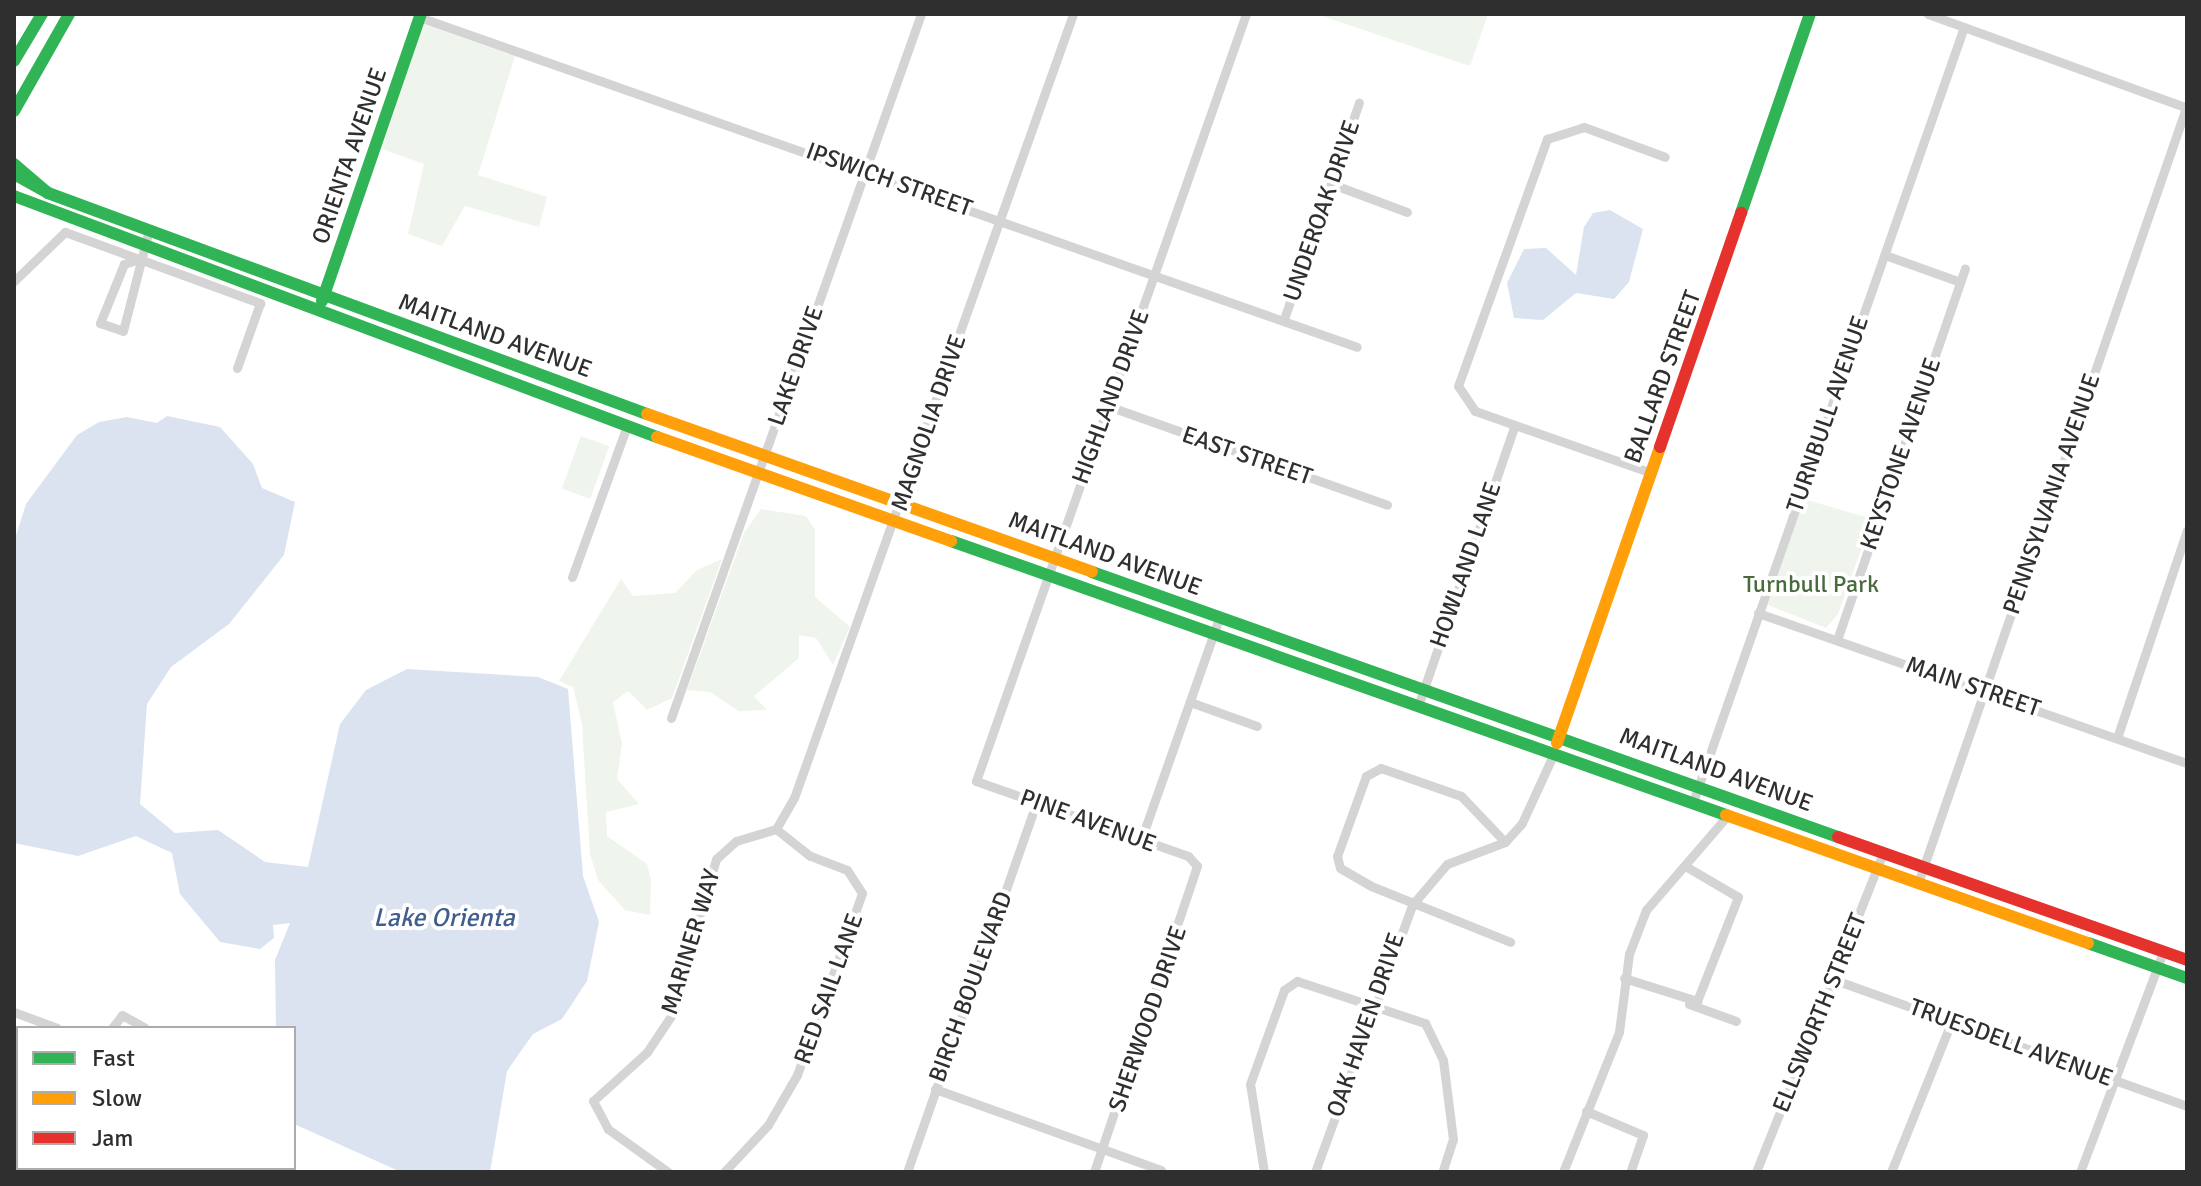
<!DOCTYPE html>
<style>
body{margin:0}
#map{position:relative;width:2201px;height:1186px;overflow:hidden;background:#fff;font-family:Signika,sans-serif}
div>[style]{position:absolute}
.green>*{inset:0;background:#eff4ec;transform-origin:0 0}
.water>*{inset:0;background:#dbe3f0}
.street>*{height:9px;margin:-4.5px;padding:0 4.5px;transform-origin:4.5px;border-radius:4.5px;background:#d4d4d4}
.fast>*{height:12px;margin:-6px;padding:0 6px;transform-origin:6px;border-radius:6px;background:#30b455}
.slow>*{height:12px;margin:-6px;padding:0 6px;transform-origin:6px;border-radius:6px;background:#ff9f0a}
.jam>*{height:12px;margin:-6px;padding:0 6px;transform-origin:6px;border-radius:6px;background:#e5322d}
span{translate:-50% -50%;white-space:nowrap;text-align:center;line-height:1.15;-webkit-text-stroke:8px #fff;paint-order:stroke}
.street-label{font-size:24px;color:#2f2f2f}
.park-label{font-size:24px;color:#49693e}
.water-label{font-size:26px;color:#405e8d;font-style:italic}
.frame{position:absolute;inset:0;border:16px solid #2f2f2f;pointer-events:none}
.legend{position:absolute;left:16px;top:1026px;width:280px;height:144px;box-sizing:border-box;background:#fff;border:2px solid #acacac;margin:0;padding:10px 14px;list-style:none;font-size:24px;color:#2f2f2f}
.legend li{display:flex;align-items:center;gap:16px;height:40px}
.legend b{width:40px;border:2px solid #acacac}
</style>
<div id="map">
<div class="green">
<i style="clip-path:polygon(1316px 14px,1488px 14px,1470px 66px)"></i>
<i style="clip-path:polygon(423px 24px,515px 56px,478px 175px,547px 197px,539px 227px,465px 206px,442px 246px,408px 234px,424px 164px,382px 149px)"></i>
<i style="left:581px;top:436px;width:30px;height:56px;rotate:20deg"></i>
<i style="clip-path:polygon(1804px 499px,1872px 519px,1838px 614px,1826px 628px,1768px 605px)"></i>
<i style="clip-path:polygon(761px 509px,806px 516px,815px 530px,815px 597px,850px 627px,833px 665px,816px 638px,799px 635px,799px 658px,754px 696px,767px 710px,739px 711px,710px 692px,687px 690px,744px 533px)"></i>
<i style="clip-path:polygon(722px 559px,672px 698px,647px 710px,628px 691px,613px 702px,622px 744px,617px 779px,639px 804px,606px 812px,607px 836px,647px 864px,651px 880px,650px 915px,625px 910px,598px 880px,590px 854px,582px 724px,573px 687px,559px 681px,621px 579px,633px 596px,675px 593px,697px 570px)"></i>
</div>
<div class="water">
<i style="clip-path:polygon(1610px 210px,1643px 229px,1629px 282px,1614px 299px,1576px 293px,1543px 320px,1514px 318px,1507px 283px,1524px 249px,1546px 248px,1576px 275px,1584px 227px,1593px 213px)"></i>
<i style="clip-path:polygon(167px 416px,220px 427px,253px 464px,262px 488px,295px 502px,284px 555px,229px 624px,171px 667px,147px 704px,140px 804px,175px 833px,218px 830px,265px 862px,308px 867px,340px 724px,366px 690px,407px 669px,538px 677px,568px 689px,583px 876px,599px 922px,587px 981px,562px 1019px,533px 1034px,507px 1071px,490px 1172px,401px 1172px,294px 1124px,294px 1028px,276px 1028px,275px 960px,290px 923px,273px 925px,274px 938px,260px 949px,220px 942px,180px 894px,172px 853px,136px 836px,78px 856px,14px 843px,14px 542px,26px 504px,77px 435px,99px 422px,127px 417px,157px 423px)"></i>
</div>
<div class="street">
<i style="left:1928px;top:14px;width:276px;rotate:19.9deg"></i>
<i style="left:419px;top:17px;width:994px;rotate:19.38deg"></i>
<i style="left:1332px;top:184px;width:80px;rotate:20.5deg"></i>
<i style="left:1885px;top:255px;width:80px;rotate:19.8deg"></i>
<i style="left:140px;top:259px;width:17px;rotate:163deg"></i>
<i style="left:124px;top:264px;width:64px;rotate:112.1deg"></i>
<i style="left:100px;top:323px;width:24px;rotate:19deg"></i>
<i style="left:123px;top:331px;width:104px;rotate:-75.6deg"></i>
<i style="left:14px;top:281px;width:71px;rotate:-43.9deg"></i>
<i style="left:65px;top:232px;width:208px;rotate:20deg"></i>
<i style="left:260px;top:303px;width:69px;rotate:109.5deg"></i>
<i style="left:1284px;top:319px;width:229px;rotate:-70.9deg"></i>
<i style="left:1108px;top:406px;width:296px;rotate:19.5deg"></i>
<i style="left:1652px;top:473px;width:188px;rotate:-160.7deg"></i>
<i style="left:1475px;top:411px;width:30px;rotate:-124deg"></i>
<i style="left:1458px;top:386px;width:263px;rotate:-70.2deg"></i>
<i style="left:1547px;top:139px;width:39px;rotate:-18deg"></i>
<i style="left:1584px;top:127px;width:86px;rotate:20.3deg"></i>
<i style="left:572px;top:577px;width:161px;rotate:-70deg"></i>
<i style="left:1758px;top:613px;width:454px;rotate:19.3deg"></i>
<i style="left:1837px;top:640px;width:393px;rotate:-71deg"></i>
<i style="left:1190px;top:702px;width:71px;rotate:19.7deg"></i>
<i style="left:1418px;top:706px;width:297px;rotate:-71deg"></i>
<i style="left:671px;top:718px;width:747px;rotate:-70.45deg"></i>
<i style="left:2117px;top:738px;width:219px;rotate:-71.4deg"></i>
<i style="left:1693px;top:802px;width:821px;rotate:-70.73deg"></i>
<i style="left:1141px;top:840px;width:235px;rotate:-70.6deg"></i>
<i style="left:1505px;top:842px;width:64px;rotate:-133.7deg"></i>
<i style="left:1461px;top:796px;width:85px;rotate:-160.7deg"></i>
<i style="left:1381px;top:768px;width:17px;rotate:152deg"></i>
<i style="left:1366px;top:776px;width:85px;rotate:109.9deg"></i>
<i style="left:1337px;top:856px;width:12px;rotate:76deg"></i>
<i style="left:1340px;top:868px;width:36px;rotate:30deg"></i>
<i style="left:1371px;top:886px;width:150px;rotate:21.9deg"></i>
<i style="left:1918px;top:883px;width:823px;rotate:-70.93deg"></i>
<i style="left:1624px;top:978px;width:77px;rotate:17.5deg"></i>
<i style="left:1697px;top:1001px;width:112px;rotate:-68.5deg"></i>
<i style="left:1738px;top:897px;width:59px;rotate:-149.5deg"></i>
<i style="left:1835px;top:980px;width:374px;rotate:19.7deg"></i>
<i style="left:1689px;top:1004px;width:50px;rotate:19.9deg"></i>
<i style="left:14px;top:1012px;width:46px;rotate:20.4deg"></i>
<i style="left:112px;top:1028px;width:16px;rotate:-52deg"></i>
<i style="left:122px;top:1015px;width:26px;rotate:29deg"></i>
<i style="left:935px;top:1089px;width:240px;rotate:19.7deg"></i>
<i style="left:1586px;top:1111px;width:62px;rotate:22.8deg"></i>
<i style="left:1643px;top:1135px;width:39px;rotate:109deg"></i>
<i style="left:62px;top:1172px;width:4px;rotate:-63deg"></i>
<i style="left:668px;top:1172px;width:74px;rotate:-144.4deg"></i>
<i style="left:608px;top:1129px;width:32px;rotate:-118deg"></i>
<i style="left:593px;top:1101px;width:73px;rotate:-42.2deg"></i>
<i style="left:647px;top:1052px;width:47px;rotate:-56.3deg"></i>
<i style="left:673px;top:1013px;width:160px;rotate:-74.4deg"></i>
<i style="left:716px;top:859px;width:27px;rotate:-42deg"></i>
<i style="left:736px;top:841px;width:42px;rotate:-16.7deg"></i>
<i style="left:776px;top:829px;width:36px;rotate:-60deg"></i>
<i style="left:794px;top:798px;width:832px;rotate:-70.41deg"></i>
<i style="left:724px;top:1172px;width:64px;rotate:-46.9deg"></i>
<i style="left:768px;top:1125px;width:58px;rotate:-59.9deg"></i>
<i style="left:797px;top:1075px;width:193px;rotate:-70.3deg"></i>
<i style="left:862px;top:893px;width:27px;rotate:-123deg"></i>
<i style="left:847px;top:870px;width:40px;rotate:-159deg"></i>
<i style="left:810px;top:856px;width:43px;rotate:-141.5deg"></i>
<i style="left:907px;top:1172px;width:391px;rotate:-70.7deg"></i>
<i style="left:1094px;top:1172px;width:323px;rotate:-71.4deg"></i>
<i style="left:1197px;top:866px;width:13px;rotate:-132deg"></i>
<i style="left:1188px;top:856px;width:225px;rotate:-160.5deg"></i>
<i style="left:976px;top:781px;width:813px;rotate:-70.61deg"></i>
<i style="left:1264px;top:1172px;width:89px;rotate:-99deg"></i>
<i style="left:1250px;top:1084px;width:100px;rotate:-70.1deg"></i>
<i style="left:1284px;top:990px;width:16px;rotate:-35deg"></i>
<i style="left:1297px;top:981px;width:135px;rotate:18.2deg"></i>
<i style="left:1425px;top:1023px;width:41px;rotate:64.1deg"></i>
<i style="left:1443px;top:1060px;width:80px;rotate:82.8deg"></i>
<i style="left:1453px;top:1139px;width:35px;rotate:108deg"></i>
<i style="left:1315px;top:1172px;width:284px;rotate:-70deg"></i>
<i style="left:1412px;top:905px;width:54px;rotate:-49.5deg"></i>
<i style="left:1447px;top:864px;width:62px;rotate:-20.8deg"></i>
<i style="left:1505px;top:842px;width:25px;rotate:-48deg"></i>
<i style="left:1522px;top:823px;width:77px;rotate:-65.4deg"></i>
<i style="left:1563px;top:1172px;width:151px;rotate:-68.2deg"></i>
<i style="left:1619px;top:1032px;width:79px;rotate:-82.7deg"></i>
<i style="left:1629px;top:954px;width:47px;rotate:-68.9deg"></i>
<i style="left:1646px;top:910px;width:125px;rotate:-49.2deg"></i>
<i style="left:1756px;top:1172px;width:343px;rotate:-68.3deg"></i>
<i style="left:1891px;top:1172px;width:161px;rotate:-68.1deg"></i>
<i style="left:2080px;top:1172px;width:235px;rotate:-69.3deg"></i>
</div>
<div class="fast">
<i style="left:14px;top:61px;width:55px;rotate:-59.2deg"></i>
<i style="left:14px;top:111px;width:112px;rotate:-60.4deg"></i>
<i style="left:14px;top:164px;width:45px;rotate:40.5deg"></i>
<i style="left:14px;top:174px;width:39px;rotate:29deg"></i>
<i style="left:48px;top:193px;width:638px;rotate:20.25deg"></i>
<i style="left:14px;top:196px;width:687px;rotate:20.55deg"></i>
<i style="left:1741px;top:213px;width:211px;rotate:-70.9deg"></i>
<i style="left:322px;top:301px;width:304px;rotate:-71deg"></i>
<i style="left:951px;top:541px;width:822px;rotate:19.47deg"></i>
<i style="left:1092px;top:572px;width:792px;rotate:19.56deg"></i>
<i style="left:2088px;top:943px;width:105px;rotate:19.5deg"></i>
</div>
<div class="slow">
<i style="left:647px;top:414px;width:472px;rotate:19.5deg"></i>
<i style="left:657px;top:437px;width:312px;rotate:19.5deg"></i>
<i style="left:1557px;top:743px;width:313px;rotate:-70.8deg"></i>
<i style="left:1726px;top:815px;width:384px;rotate:19.5deg"></i>
</div>
<div class="jam">
<i style="left:1660px;top:447px;width:248px;rotate:-70.9deg"></i>
<i style="left:1838px;top:837px;width:370px;rotate:19.4deg"></i>
</div>
<div class="street-label">
<span style="left:350px;top:156px;rotate:-71deg">ORIENTA AVENUE</span>
<span style="left:889px;top:180px;rotate:20deg">IPSWICH STREET</span>
<span style="left:1322px;top:211px;rotate:-71deg">UNDEROAK DRIVE</span>
<span style="left:495px;top:336px;rotate:20deg">MAITLAND AVENUE</span>
<span style="left:796px;top:366px;rotate:-71deg">LAKE DRIVE</span>
<span style="left:1663px;top:377px;rotate:-70deg">BALLARD STREET</span>
<span style="left:1111px;top:397px;rotate:-70deg">HIGHLAND DRIVE</span>
<span style="left:1828px;top:414px;rotate:-71deg">TURNBULL AVENUE</span>
<span style="left:929px;top:423px;rotate:-71deg">MAGNOLIA DRIVE</span>
<span style="left:1901px;top:454px;rotate:-71deg">KEYSTONE AVENUE</span>
<span style="left:1247px;top:456px;rotate:19deg">EAST STREET</span>
<span style="left:2052px;top:494px;rotate:-71deg">PENNSYLVANIA AVENUE</span>
<span style="left:1105px;top:554px;rotate:20deg">MAITLAND AVENUE</span>
<span style="left:1466px;top:565px;rotate:-71deg">HOWLAND LANE</span>
<span style="left:1973px;top:687px;rotate:19deg">MAIN STREET</span>
<span style="left:1716px;top:770px;rotate:20deg">MAITLAND AVENUE</span>
<span style="left:1088px;top:821px;rotate:20deg">PINE AVENUE</span>
<span style="left:691px;top:942px;rotate:-73deg">MARINER WAY</span>
<span style="left:971px;top:987px;rotate:-70deg">BIRCH BOULEVARD</span>
<span style="left:829px;top:989px;rotate:-70deg">RED SAIL LANE</span>
<span style="left:1820px;top:1013px;rotate:-68deg">ELLSWORTH STREET</span>
<span style="left:1148px;top:1019px;rotate:-71deg">SHERWOOD DRIVE</span>
<span style="left:1366px;top:1025px;rotate:-71deg">OAK HAVEN DRIVE</span>
<span style="left:2011px;top:1043px;rotate:20deg">TRUESDELL AVENUE</span>
</div>
<div class="park-label">
<span style="left:1811px;top:585px">Turnbull Park</span>
</div>
<div class="water-label">
<span style="left:444px;top:919px">Lake Orienta</span>
</div>
<div class="frame"></div>
<ul class="legend">
<li><b style="height:10px;background:#30b455"></b>Fast</li>
<li><b style="height:10px;background:#ff9f0a"></b>Slow</li>
<li><b style="height:10px;background:#e5322d"></b>Jam</li>
</ul>
</div>
